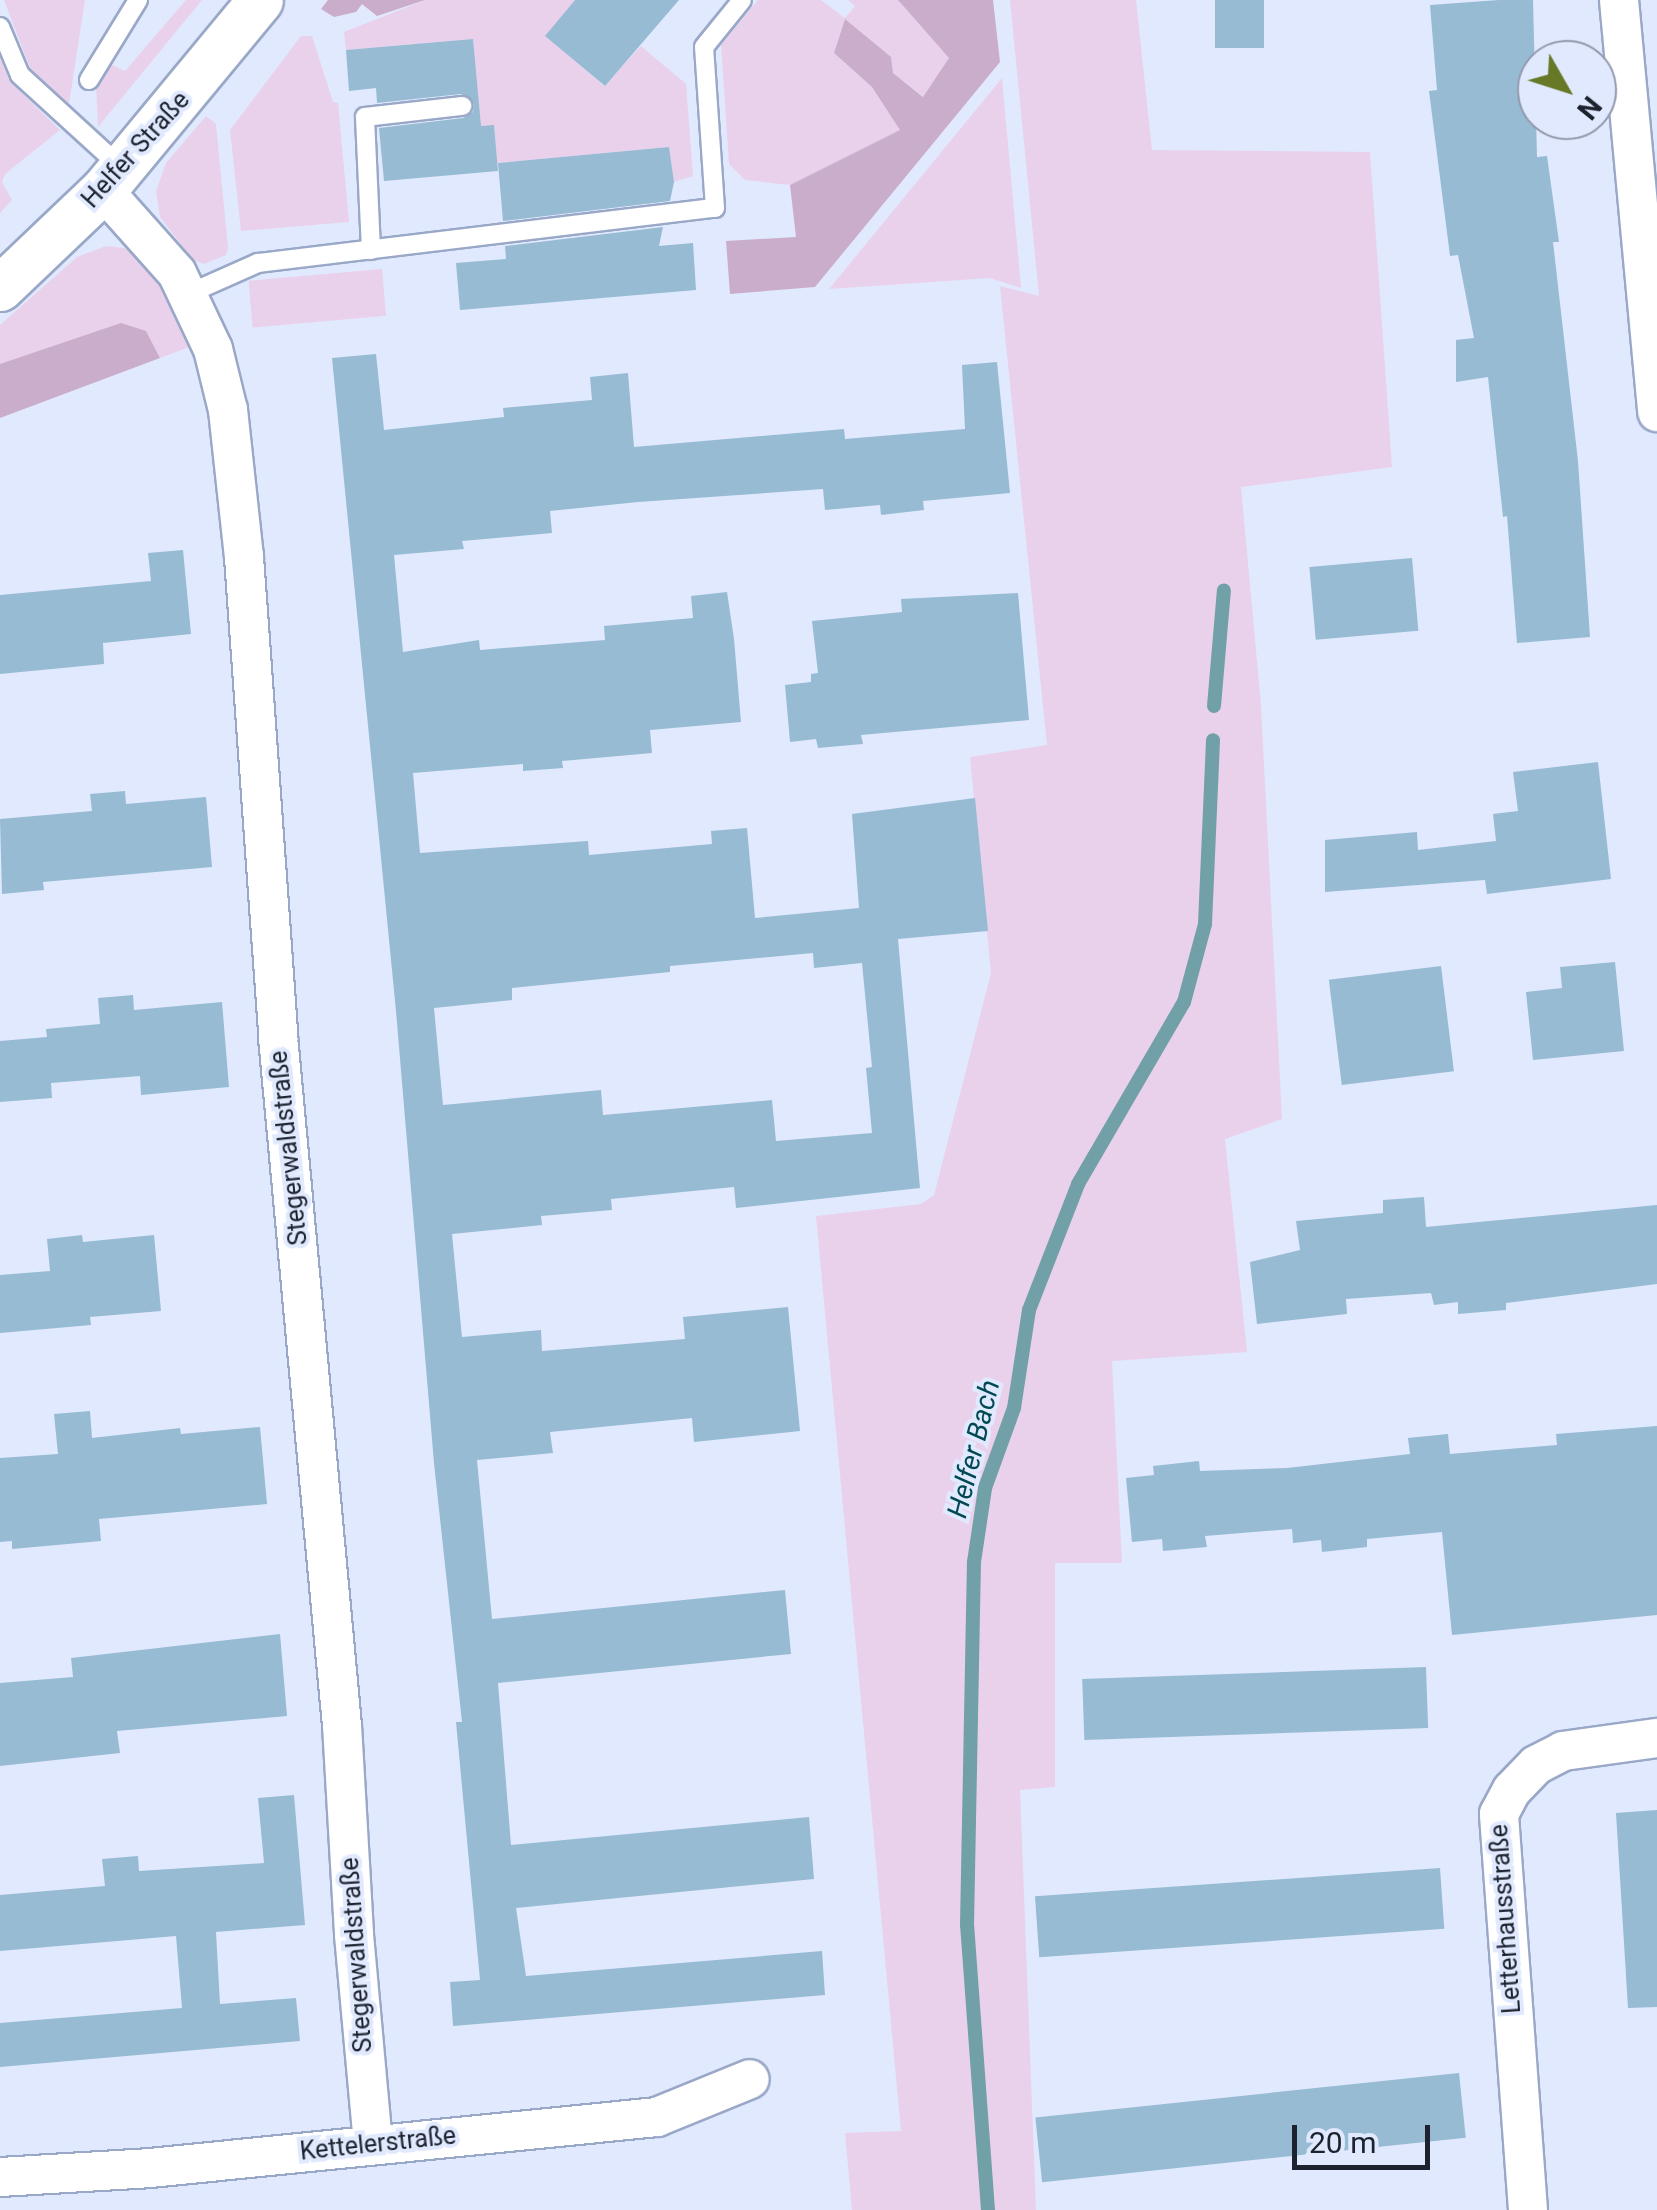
<!DOCTYPE html>
<meta charset="utf-8">
<style>
body{margin:0}
#map{position:relative;width:1657px;height:2210px;overflow:hidden;background:#e0e9fe;font-family:Roboto,sans-serif}
div>[style]{position:absolute}
.green>*{inset:0;background:#ead1eb;transform-origin:0 0}
.forest>*{inset:0;background:#caadca}
.stream>*{height:14px;margin:-7px;padding:0 7px;transform-origin:7px;border-radius:7px;background:#71a0a8}
.building>*{inset:0;background:#97bbd3;transform-origin:0 0}
.roads{filter:drop-shadow(2px 0 #9aa8c8) drop-shadow(-2px 0 #9aa8c8) drop-shadow(0 2px #9aa8c8) drop-shadow(0 -2px #9aa8c8)}
.service>*{height:18px;margin:-9px;padding:0 9px;transform-origin:9px;border-radius:9px;background:#fff}
.minor>*{height:38px;margin:-19px;padding:0 19px;transform-origin:19px;border-radius:19px;background:#fff}
.tertiary>*{height:45px;margin:-22.5px;padding:0 22.5px;transform-origin:22.5px;border-radius:22.5px;background:#fff}
span{translate:-50% -50%;white-space:nowrap;text-align:center;line-height:1.15;-webkit-text-stroke:8px #e0e9fe;paint-order:stroke}
.street-label{font-size:25px;color:#1d222f}
.water-label{font-size:28px;color:#004952;font-style:italic}
.north{position:absolute;left:1517px;top:40px;width:100px;height:100px;box-sizing:border-box;background:#e0e9fe;border:2px solid #9299ab;border-radius:50%;rotate:129deg;font-size:28px;font-weight:700;line-height:40px;text-align:center;color:#1d222f}
.north::after{content:'';display:block;margin:auto;width:35px;height:45px;background:#677827;clip-path:polygon(50% 0,100% 100%,50% 72%,0 100%)}
.scale{position:absolute;left:1292px;top:2125px;width:138px;height:45px;box-sizing:border-box;border:5px solid #1d222f;border-top:0;padding-left:12px;font-size:30px;line-height:35px;white-space:nowrap;color:#1d222f;-webkit-text-stroke:8px #e0e9fe;paint-order:stroke}
</style>
<div id="map">
<div class="green">
<i style="clip-path:polygon(4px 0,85px 0,69px 104px,30px 68px)"></i>
<i style="clip-path:polygon(186px 0,202px 0,98px 127px,96px 84px,110px 64px,125px 71px)"></i>
<i style="clip-path:polygon(425px 0,575px 0,546px 36px,604px 86px,641px 46px,686px 84px,693px 176px,674px 182px,669px 147px,497px 163px,494px 126px,479px 126px,473px 39px,346px 50px,344px 32px)"></i>
<i style="clip-path:polygon(758px 0,821px 0,845px 18px,855px 6px,848px 0,898px 0,949px 58px,924px 97px,893px 73px,890px 57px,845px 19px,834px 53px,872px 87px,901px 130px,790px 185px,745px 180px,729px 164px,721px 45px)"></i>
<i style="clip-path:polygon(1010px 0,1136px 0,1152px 150px,1370px 152px,1392px 467px,1241px 487px,1261px 705px,1282px 1119px,1225px 1139px,1247px 1352px,1112px 1361px,1122px 1563px,1055px 1563px,1055px 1787px,1020px 1790px,1036px 2210px,852px 2210px,845px 2133px,901px 2131px,816px 1216px,921px 1204px,934px 1195px,991px 973px,970px 757px,1047px 745px,1000px 286px,1039px 296px)"></i>
<i style="clip-path:polygon(301px 36px,312px 36px,333px 102px,338px 103px,349px 222px,241px 231px,230px 130px)"></i>
<i style="clip-path:polygon(0 58px,10px 82px,60px 130px,5px 174px,2px 182px,12px 200px,0 213px)"></i>
<i style="clip-path:polygon(1002px 78px,1021px 288px,990px 278px,829px 289px)"></i>
<i style="clip-path:polygon(206px 116px,216px 124px,228px 248px,226px 255px,204px 264px,193px 260px,160px 217px,156px 191px,166px 163px)"></i>
<i style="clip-path:polygon(106px 246px,124px 248px,140px 257px,162px 285px,192px 346px,160px 358px,146px 331px,0 364px,0 325px,77px 257px)"></i>
<i style="left:382px;top:269px;width:47px;height:134px;rotate:85deg"></i>
</div>
<div class="forest">
<i style="clip-path:polygon(328px 0,425px 0,377px 16px,362px 4px,356px 12px,334px 17px,321px 9px)"></i>
<i style="clip-path:polygon(898px 0,993px 0,1000px 62px,815px 287px,730px 294px,726px 241px,796px 237px,790px 185px,900px 130px,872px 87px,834px 53px,845px 19px,891px 57px,893px 73px,923px 97px,949px 58px)"></i>
<i style="clip-path:polygon(121px 323px,146px 331px,160px 358px,0 418px,0 364px)"></i>
</div>
<div class="stream">
<i style="left:1214px;top:706px;width:116px;rotate:-85.1deg"></i>
<i style="left:988px;top:2210px;width:286px;rotate:-94.2deg"></i>
<i style="left:967px;top:1925px;width:363px;rotate:-88.9deg"></i>
<i style="left:974px;top:1562px;width:75px;rotate:-81.5deg"></i>
<i style="left:985px;top:1488px;width:85px;rotate:-70.1deg"></i>
<i style="left:1014px;top:1408px;width:99px;rotate:-81.3deg"></i>
<i style="left:1029px;top:1310px;width:135px;rotate:-68.7deg"></i>
<i style="left:1078px;top:1184px;width:211px;rotate:-59.8deg"></i>
<i style="left:1184px;top:1002px;width:81px;rotate:-74.9deg"></i>
<i style="left:1205px;top:924px;width:184px;rotate:-87.5deg"></i>
</div>
<div class="building">
<i style="clip-path:polygon(575px 0,679px 0,605px 86px,545px 36px)"></i>
<i style="left:1215px;top:0;width:49px;height:48px"></i>
<i style="clip-path:polygon(1499px 0,1533px 0,1537px 157px,1547px 156px,1559px 242px,1553px 242px,1578px 461px,1590px 637px,1517px 643px,1507px 516px,1503px 517px,1488px 377px,1456px 382px,1456px 340px,1474px 338px,1458px 255px,1450px 256px,1429px 91px,1437px 90px,1430px 5px)"></i>
<i style="clip-path:polygon(473px 39px,481px 126px,494px 125px,498px 171px,384px 181px,379px 128px,463px 118px,473px 112px,474px 104px,461px 94px,377px 103px,376px 88px,349px 91px,346px 50px)"></i>
<i style="clip-path:polygon(669px 147px,674px 182px,670px 201px,503px 221px,498px 163px)"></i>
<i style="clip-path:polygon(663px 227px,659px 246px,693px 243px,696px 290px,460px 310px,456px 263px,506px 259px,505px 246px)"></i>
<i style="clip-path:polygon(evenodd,376px 354px,384px 430px,504px 417px,503px 408px,592px 400px,590px 377px,628px 373px,634px 447px,844px 429px,845px 439px,965px 429px,962px 365px,997px 362px,1010px 493px,923px 501px,924px 510px,881px 515px,880px 505px,825px 510px,823px 489px,638px 502px,550px 511px,552px 533px,462px 541px,464px 549px,394px 555px,403px 652px,479px 640px,480px 650px,605px 640px,604px 626px,693px 618px,691px 596px,727px 592px,734px 639px,741px 722px,650px 730px,652px 753px,562px 761px,563px 768px,523px 771px,523px 764px,413px 773px,420px 853px,588px 841px,589px 855px,712px 844px,711px 831px,747px 828px,755px 918px,859px 908px,852px 814px,975px 798px,988px 931px,898px 939px,920px 1188px,736px 1208px,734px 1187px,611px 1199px,612px 1210px,541px 1216px,542px 1225px,452px 1234px,462px 1337px,541px 1330px,542px 1351px,685px 1339px,683px 1317px,788px 1307px,800px 1431px,694px 1442px,692px 1418px,550px 1432px,553px 1453px,477px 1460px,492px 1619px,785px 1590px,791px 1654px,498px 1683px,511px 1845px,809px 1817px,814px 1879px,516px 1908px,526px 1976px,822px 1951px,825px 1995px,453px 2026px,450px 1982px,480px 1980px,456px 1722px,462px 1722px,434px 1463px,396px 1011px,332px 358px,376px 354px,813px 953px,814px 968px,862px 963px,872px 1067px,866px 1068px,872px 1133px,776px 1141px,772px 1100px,603px 1115px,601px 1090px,443px 1105px,434px 1008px,512px 1000px,512px 988px,670px 972px,670px 966px,813px 953px)"></i>
<i style="clip-path:polygon(183px 550px,191px 634px,103px 643px,104px 664px,0 674px,0 595px,151px 581px,148px 553px)"></i>
<i style="left:1412px;top:558px;width:73px;height:103px;rotate:85deg"></i>
<i style="clip-path:polygon(1018px 593px,1029px 720px,861px 735px,863px 744px,818px 748px,816px 739px,790px 742px,785px 685px,811px 682px,811px 674px,818px 673px,812px 621px,902px 612px,901px 599px)"></i>
<i style="clip-path:polygon(1598px 762px,1611px 879px,1487px 894px,1485px 880px,1325px 892px,1325px 840px,1417px 832px,1418px 850px,1496px 841px,1493px 814px,1518px 811px,1513px 772px)"></i>
<i style="clip-path:polygon(125px 791px,126px 804px,206px 797px,212px 867px,43px 882px,44px 890px,2px 894px,0 819px,92px 811px,90px 794px)"></i>
<i style="clip-path:polygon(1615px 962px,1624px 1051px,1533px 1060px,1526px 992px,1562px 988px,1560px 967px)"></i>
<i style="left:1441px;top:966px;width:106px;height:113px;rotate:83deg"></i>
<i style="clip-path:polygon(133px 995px,134px 1010px,222px 1002px,229px 1087px,141px 1095px,140px 1076px,51px 1083px,52px 1098px,0 1102px,0 1041px,47px 1037px,46px 1029px,100px 1024px,98px 998px)"></i>
<i style="clip-path:polygon(1424px 1197px,1426px 1227px,1657px 1205px,1657px 1284px,1506px 1303px,1506px 1310px,1458px 1314px,1458px 1302px,1434px 1305px,1431px 1293px,1346px 1299px,1347px 1314px,1257px 1324px,1250px 1262px,1300px 1250px,1296px 1221px,1383px 1213px,1383px 1200px)"></i>
<i style="clip-path:polygon(82px 1235px,83px 1242px,154px 1235px,161px 1311px,90px 1317px,91px 1325px,0 1333px,0 1275px,50px 1271px,47px 1239px)"></i>
<i style="clip-path:polygon(90px 1411px,92px 1438px,180px 1428px,181px 1434px,260px 1427px,267px 1504px,99px 1519px,101px 1541px,12px 1549px,12px 1541px,0 1542px,0 1458px,58px 1454px,54px 1414px)"></i>
<i style="clip-path:polygon(1657px 1426px,1657px 1615px,1452px 1635px,1442px 1532px,1367px 1539px,1367px 1547px,1322px 1552px,1321px 1540px,1293px 1543px,1292px 1529px,1205px 1536px,1207px 1547px,1163px 1551px,1162px 1539px,1132px 1542px,1126px 1478px,1154px 1475px,1153px 1466px,1199px 1461px,1200px 1471px,1287px 1468px,1410px 1454px,1408px 1438px,1448px 1434px,1450px 1454px,1557px 1445px,1556px 1434px)"></i>
<i style="clip-path:polygon(280px 1634px,287px 1716px,117px 1731px,120px 1753px,0 1766px,0 1683px,73px 1677px,71px 1658px)"></i>
<i style="left:1426px;top:1667px;width:61px;height:344px;rotate:88deg"></i>
<i style="clip-path:polygon(294px 1795px,305px 1925px,216px 1932px,220px 2004px,296px 1998px,300px 2041px,0 2067px,0 2023px,182px 2008px,176px 1936px,0 1951px,0 1895px,105px 1886px,102px 1859px,138px 1856px,139px 1871px,264px 1863px,258px 1798px)"></i>
<i style="clip-path:polygon(1657px 1810px,1657px 2007px,1628px 2008px,1616px 1813px)"></i>
<i style="left:1440px;top:1868px;width:61px;height:406px;rotate:86deg"></i>
<i style="left:1459px;top:2073px;width:65px;height:426px;rotate:84deg"></i>
</div>
<div class="roads">
<div class="service">
<i style="left:0;top:27px;width:52px;rotate:67.4deg"></i>
<i style="left:20px;top:75px;width:138px;rotate:42.4deg"></i>
<i style="left:89px;top:80px;width:94px;rotate:-58.5deg"></i>
<i style="left:371px;top:250px;width:133px;rotate:-92.6deg"></i>
<i style="left:365px;top:117px;width:98px;rotate:-6.5deg"></i>
<i style="left:188px;top:294px;width:77px;rotate:-23.9deg"></i>
<i style="left:258px;top:263px;width:460px;rotate:-6.9deg"></i>
<i style="left:715px;top:208px;width:161px;rotate:-93.9deg"></i>
<i style="left:704px;top:47px;width:60px;rotate:-51deg"></i>
</div>
<div class="minor">
<i style="left:1619px;top:0;width:414px;rotate:84.7deg"></i>
<i style="left:103px;top:190px;width:111px;rotate:48.3deg"></i>
<i style="left:177px;top:273px;width:84px;rotate:64.7deg"></i>
<i style="left:213px;top:349px;width:63px;rotate:76.2deg"></i>
<i style="left:228px;top:410px;width:148px;rotate:83.8deg"></i>
<i style="left:244px;top:557px;width:481px;rotate:85.9deg"></i>
<i style="left:278px;top:1037px;width:691px;rotate:84.69deg"></i>
<i style="left:342px;top:1725px;width:210px;rotate:86.7deg"></i>
<i style="left:354px;top:1935px;width:209px;rotate:84.8deg"></i>
<i style="left:0;top:2177px;width:150px;rotate:-3.4deg"></i>
<i style="left:150px;top:2168px;width:510px;rotate:-5.74deg"></i>
<i style="left:657px;top:2117px;width:100px;rotate:-22.2deg"></i>
<i style="left:1528px;top:2210px;width:397px;rotate:-94.2deg"></i>
<i style="left:1499px;top:1814px;width:27px;rotate:-62deg"></i>
<i style="left:1512px;top:1790px;width:35px;rotate:-46deg"></i>
<i style="left:1536px;top:1765px;width:30px;rotate:-27deg"></i>
<i style="left:1563px;top:1751px;width:95px;rotate:-7.9deg"></i>
</div>
<div class="tertiary">
<i style="left:0;top:288px;width:142px;rotate:-43.6deg"></i>
<i style="left:103px;top:190px;width:246px;rotate:-50.4deg"></i>
</div>
</div>
<div class="street-label">
<span style="left:136px;top:150px;rotate:-48deg">Helfer Straße</span>
<span style="left:289px;top:1148px;rotate:-96deg">Stegerwaldstraße</span>
<span style="left:1506px;top:1919px;rotate:-94deg">Letterhausstraße</span>
<span style="left:357px;top:1955px;rotate:-94deg">Stegerwaldstraße</span>
<span style="left:378px;top:2144px;rotate:-6deg">Kettelerstraße</span>
</div>
<div class="water-label">
<span style="left:974px;top:1449px;rotate:-76deg">Helfer Bach</span>
</div>
<div class="north">N</div>
<div class="scale">20 m</div>
</div>
